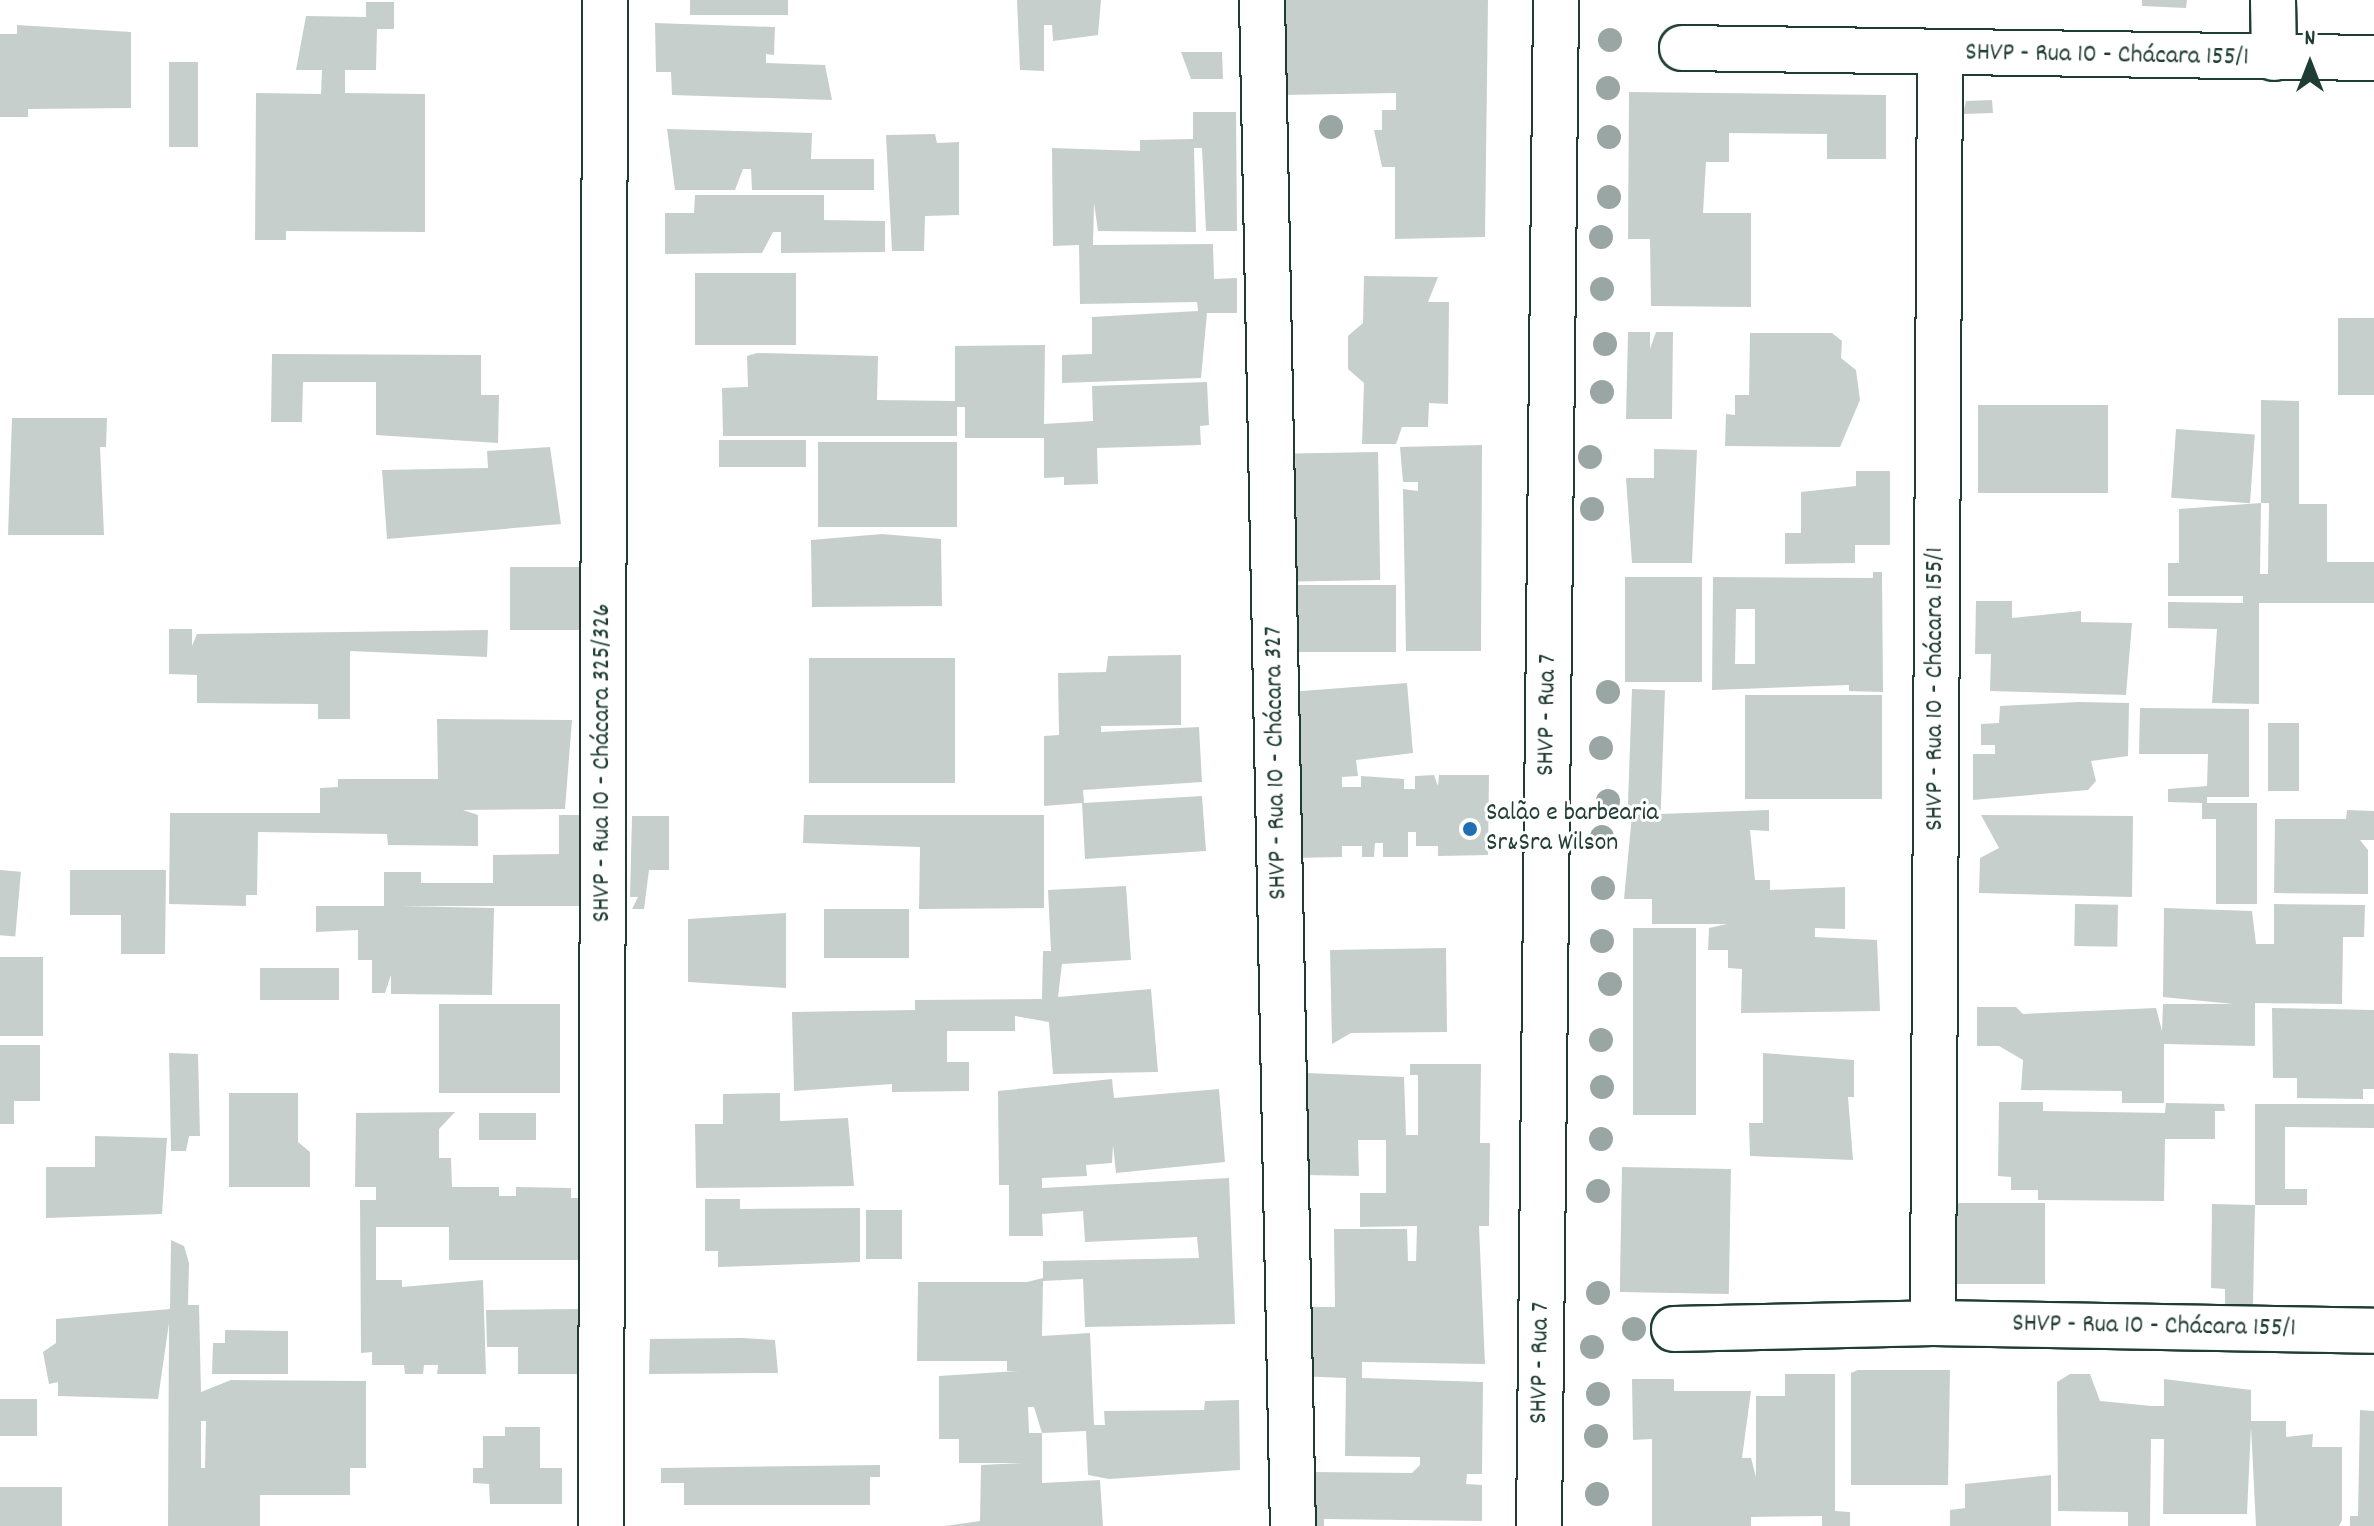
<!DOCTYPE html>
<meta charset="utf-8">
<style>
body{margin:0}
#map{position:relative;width:2374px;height:1526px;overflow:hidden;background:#fff;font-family:Dekko,sans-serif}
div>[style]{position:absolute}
.building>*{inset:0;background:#c7cfcc;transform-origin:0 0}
.roads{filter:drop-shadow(2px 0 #1f3d34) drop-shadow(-2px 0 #1f3d34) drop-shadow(0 2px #1f3d34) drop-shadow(0 -2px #1f3d34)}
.minor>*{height:44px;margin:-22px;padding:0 22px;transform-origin:22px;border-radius:22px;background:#fff}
.trees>*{width:24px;height:24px;margin:-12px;border-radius:50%;background:#99a6a3}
.dots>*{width:22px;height:22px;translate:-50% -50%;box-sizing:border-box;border:4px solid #fff;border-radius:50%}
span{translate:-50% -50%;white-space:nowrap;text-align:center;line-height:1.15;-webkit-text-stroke:6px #fff;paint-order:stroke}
.street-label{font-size:26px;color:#1f3d34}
.poi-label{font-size:26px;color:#1f3d34}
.left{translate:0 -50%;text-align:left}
.north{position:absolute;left:2270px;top:24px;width:80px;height:80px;-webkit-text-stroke:6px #fff;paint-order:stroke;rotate:0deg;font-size:22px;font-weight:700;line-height:32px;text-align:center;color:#1f3d34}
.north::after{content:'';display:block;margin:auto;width:28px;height:36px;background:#1f3d34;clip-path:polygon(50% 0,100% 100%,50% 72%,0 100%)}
</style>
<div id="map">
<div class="building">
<i style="left:690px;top:0;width:98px;height:15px"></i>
<i style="clip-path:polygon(1017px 0,1101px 0,1098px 35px,1053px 41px,1052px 25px,1044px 25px,1044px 71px,1020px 70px)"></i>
<i style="clip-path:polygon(1282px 0,1488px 0,1485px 237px,1395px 239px,1395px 167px,1382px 167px,1374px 130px,1382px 130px,1382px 110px,1396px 110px,1396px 93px,1283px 95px)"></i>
<i style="clip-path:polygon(2142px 0,2187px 0,2186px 8px,2142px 6px)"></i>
<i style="clip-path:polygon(366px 2px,394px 2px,394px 29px,377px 29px,376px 70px,345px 70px,345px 93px,425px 94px,425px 232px,286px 231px,286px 240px,255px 240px,256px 93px,321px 94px,322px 70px,296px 70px,306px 16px,366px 17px)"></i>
<i style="clip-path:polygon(655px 23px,775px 27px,774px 55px,766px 54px,766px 63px,825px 65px,832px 100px,672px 95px,671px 72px,656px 72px)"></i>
<i style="clip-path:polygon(17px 25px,131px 32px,131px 108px,28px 109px,28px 117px,0 117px,0 34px,17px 34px)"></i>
<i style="clip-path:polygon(1181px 52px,1222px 52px,1223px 79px,1191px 79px)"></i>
<i style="left:169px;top:62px;width:29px;height:85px"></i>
<i style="clip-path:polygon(1629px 92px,1886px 95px,1886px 159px,1827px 159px,1827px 134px,1729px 133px,1729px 162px,1706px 162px,1703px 213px,1751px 213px,1751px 307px,1651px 306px,1650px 239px,1628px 239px)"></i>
<i style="clip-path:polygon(1992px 100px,1993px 113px,1963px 114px,1966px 101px)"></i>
<i style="clip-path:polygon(1193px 112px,1236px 112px,1237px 231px,1206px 231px,1202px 148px,1194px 148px,1196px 232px,1098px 231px,1094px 203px,1093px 245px,1213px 244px,1214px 279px,1237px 278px,1237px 313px,1207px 313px,1201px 378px,1062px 383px,1062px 355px,1092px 354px,1092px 317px,1198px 311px,1197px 302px,1080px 304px,1079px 245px,1053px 246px,1052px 148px,1140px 151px,1140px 140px,1193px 139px)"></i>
<i style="clip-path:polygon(667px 129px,812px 133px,811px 159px,874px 159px,874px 190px,752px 190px,751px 169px,743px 169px,735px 190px,675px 190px)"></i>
<i style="clip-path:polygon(935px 134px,937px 143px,959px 142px,959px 215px,925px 216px,924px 251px,892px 251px,886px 135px)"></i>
<i style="clip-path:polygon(695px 195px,824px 195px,824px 220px,885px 221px,885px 252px,781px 253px,781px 232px,773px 232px,762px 253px,665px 254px,665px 213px,694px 213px)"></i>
<i style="left:695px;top:273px;width:101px;height:72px"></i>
<i style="clip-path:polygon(1364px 276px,1438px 277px,1428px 302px,1449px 302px,1448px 404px,1429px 403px,1428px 427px,1402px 427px,1396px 444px,1362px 444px,1364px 383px,1348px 369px,1348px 336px,1363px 323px)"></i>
<i style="left:2338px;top:318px;width:36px;height:77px"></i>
<i style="clip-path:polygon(1628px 332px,1650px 332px,1650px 349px,1656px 332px,1673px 332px,1672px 419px,1626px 419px)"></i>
<i style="clip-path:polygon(1750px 333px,1832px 333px,1842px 341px,1841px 358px,1856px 370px,1860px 400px,1840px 447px,1725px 446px,1726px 414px,1735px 415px,1735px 395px,1749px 395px)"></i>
<i style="clip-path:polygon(1045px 345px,1044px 424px,1093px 421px,1092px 386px,1207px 382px,1209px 425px,1200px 426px,1201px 445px,1097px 448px,1098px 484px,1064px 485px,1064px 477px,1044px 478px,1044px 438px,965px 438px,965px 407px,957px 407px,957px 436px,723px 436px,722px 388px,748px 387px,747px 356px,757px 353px,878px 356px,877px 400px,955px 401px,955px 346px)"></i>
<i style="clip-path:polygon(272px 354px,481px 355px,481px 395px,499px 395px,498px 443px,376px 435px,376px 382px,303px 382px,302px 422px,271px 422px)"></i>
<i style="clip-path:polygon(evenodd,2261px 400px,2299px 401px,2299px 504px,2327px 504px,2327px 562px,2374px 562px,2374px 603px,2259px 603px,2259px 704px,2212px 703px,2217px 629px,2168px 628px,2168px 602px,2243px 603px,2243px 596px,2168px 596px,2168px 563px,2179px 563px,2179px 509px,2261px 503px,2261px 400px,2261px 503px,2269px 503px,2268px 574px,2260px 574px,2261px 503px)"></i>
<i style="left:1978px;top:405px;width:130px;height:88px"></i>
<i style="clip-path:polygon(12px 418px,107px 418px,106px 447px,100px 447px,104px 535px,8px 535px)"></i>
<i style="left:2176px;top:429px;width:79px;height:69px;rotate:4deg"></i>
<i style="left:719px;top:440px;width:87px;height:27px"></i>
<i style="left:818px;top:442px;width:139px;height:85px"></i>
<i style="clip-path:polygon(1482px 445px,1481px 651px,1406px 651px,1403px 489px,1418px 491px,1418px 482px,1403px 482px,1400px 447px)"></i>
<i style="clip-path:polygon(550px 447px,561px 524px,387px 539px,382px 470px,488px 468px,487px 451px)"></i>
<i style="clip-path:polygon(1654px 449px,1697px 450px,1692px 563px,1632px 563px,1626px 478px,1654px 478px)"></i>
<i style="left:1378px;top:452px;width:128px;height:83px;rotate:89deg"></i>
<i style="clip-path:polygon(1856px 471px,1890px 471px,1890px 545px,1855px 545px,1855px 563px,1785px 564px,1785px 533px,1801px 533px,1801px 492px,1856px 486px)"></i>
<i style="clip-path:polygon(882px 534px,941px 539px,942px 606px,812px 607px,811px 540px)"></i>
<i style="left:510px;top:567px;width:70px;height:63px"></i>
<i style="clip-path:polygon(evenodd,1873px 572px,1882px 572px,1883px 692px,1849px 691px,1849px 685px,1712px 690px,1713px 577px,1873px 578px,1873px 572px,1736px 609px,1755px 609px,1755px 664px,1735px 664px,1736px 609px)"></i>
<i style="left:1625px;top:577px;width:77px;height:105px"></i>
<i style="left:1289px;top:585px;width:107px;height:67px"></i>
<i style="clip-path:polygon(1976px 601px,2012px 601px,2012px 618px,2081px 611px,2081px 622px,2132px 623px,2126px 695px,1990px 691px,1991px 654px,1975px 654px)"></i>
<i style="clip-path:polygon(169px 629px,192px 629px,192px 646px,197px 634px,488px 630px,487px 657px,350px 651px,350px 719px,318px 719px,318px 704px,197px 703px,197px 675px,169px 674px)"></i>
<i style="clip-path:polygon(1181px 655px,1181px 725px,1101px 726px,1101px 732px,1199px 727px,1202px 782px,1083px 790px,1084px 803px,1202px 796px,1206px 851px,1085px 859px,1082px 803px,1044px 806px,1044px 736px,1059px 735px,1058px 673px,1106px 672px,1108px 656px)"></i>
<i style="left:809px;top:658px;width:146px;height:125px"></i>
<i style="clip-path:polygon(1407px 683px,1413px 753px,1356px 760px,1358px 776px,1342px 777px,1342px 787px,1361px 787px,1361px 776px,1404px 779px,1404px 789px,1415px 789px,1415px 776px,1434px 775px,1438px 786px,1439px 775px,1489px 775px,1488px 855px,1438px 856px,1438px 846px,1416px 846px,1416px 832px,1408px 832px,1408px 857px,1383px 857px,1383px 843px,1375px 843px,1374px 857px,1362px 857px,1362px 846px,1342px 846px,1342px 857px,1291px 858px,1289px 692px)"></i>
<i style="left:1632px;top:689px;width:33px;height:120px;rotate:2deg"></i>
<i style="left:1745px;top:695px;width:137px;height:104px"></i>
<i style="clip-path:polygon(2079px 702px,2129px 703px,2128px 756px,2091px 761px,2096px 781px,2088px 790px,1973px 800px,1973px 754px,1995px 754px,1995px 745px,1981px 745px,1981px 724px,1999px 723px,2000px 706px)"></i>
<i style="clip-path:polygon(2140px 708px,2249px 709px,2249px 797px,2207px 797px,2207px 803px,2257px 803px,2257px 904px,2216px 904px,2216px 819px,2202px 819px,2202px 803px,2168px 802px,2168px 789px,2207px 786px,2208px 754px,2139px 754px)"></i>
<i style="clip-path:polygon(437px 719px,572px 720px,565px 809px,463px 810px,478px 815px,478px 846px,388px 845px,387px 834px,258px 832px,257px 895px,246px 895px,246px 906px,169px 904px,170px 813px,320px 813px,320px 788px,338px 787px,338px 779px,438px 779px)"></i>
<i style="left:2268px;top:723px;width:31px;height:68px"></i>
<i style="clip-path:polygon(1769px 810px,1769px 831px,1750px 830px,1755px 880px,1770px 880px,1770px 890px,1845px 887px,1845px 929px,1815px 928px,1815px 937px,1877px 940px,1880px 1011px,1741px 1013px,1742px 969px,1728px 968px,1728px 950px,1708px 950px,1709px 928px,1727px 924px,1652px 924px,1652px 899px,1624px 899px,1632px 815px)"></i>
<i style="clip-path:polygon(2347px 810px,2374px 811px,2374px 840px,2360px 840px,2368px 850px,2368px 894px,2274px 893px,2275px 819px,2346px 819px)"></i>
<i style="clip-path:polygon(559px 815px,582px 815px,582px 906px,400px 906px,494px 908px,492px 995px,391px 994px,391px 975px,385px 993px,372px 993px,372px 960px,358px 960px,358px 930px,316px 932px,316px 906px,384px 906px,384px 872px,421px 872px,421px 883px,493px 883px,493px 855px,559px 854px)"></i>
<i style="clip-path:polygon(804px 815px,1044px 815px,1044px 908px,919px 909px,920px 847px,803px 843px)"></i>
<i style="clip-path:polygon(1981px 815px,2133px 816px,2132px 897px,1979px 893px,1980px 858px,1999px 848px)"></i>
<i style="clip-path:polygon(632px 816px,669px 816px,669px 870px,649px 870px,644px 909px,632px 909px,638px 897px,630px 897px)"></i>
<i style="left:0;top:870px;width:21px;height:65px;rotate:5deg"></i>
<i style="clip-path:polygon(70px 870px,166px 870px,165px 954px,121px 954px,121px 915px,70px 915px)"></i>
<i style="clip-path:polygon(1126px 886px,1131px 960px,1062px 964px,1058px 997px,1151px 989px,1158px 1072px,1053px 1074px,1049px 1022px,1015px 1016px,1015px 1031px,947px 1031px,947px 1062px,969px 1062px,969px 1091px,892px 1092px,892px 1084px,794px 1091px,792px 1012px,915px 1010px,915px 1000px,1042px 999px,1043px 951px,1051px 951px,1048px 890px)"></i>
<i style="left:2075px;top:904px;width:43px;height:42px;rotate:1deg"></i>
<i style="clip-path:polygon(2274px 904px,2365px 905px,2364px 937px,2343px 937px,2342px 1004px,2255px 1003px,2255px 1046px,2164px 1044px,2164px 1103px,2122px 1103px,2122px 1091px,2021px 1090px,2023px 1060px,1999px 1046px,1977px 1046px,1977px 1007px,2016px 1007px,2023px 1014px,2156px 1008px,2162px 1031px,2163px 1004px,2233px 1004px,2163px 997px,2164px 908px,2252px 911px,2256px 944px,2274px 944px)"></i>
<i style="left:824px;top:909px;width:85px;height:49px"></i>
<i style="clip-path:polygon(786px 913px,786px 988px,688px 982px,688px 919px)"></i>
<i style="left:1633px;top:928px;width:63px;height:187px"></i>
<i style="clip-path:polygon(1446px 948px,1447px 1032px,1351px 1033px,1332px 1044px,1330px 950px)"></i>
<i style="left:0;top:957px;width:43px;height:79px"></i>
<i style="left:260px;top:968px;width:79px;height:32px"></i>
<i style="left:439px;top:1004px;width:121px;height:89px"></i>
<i style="clip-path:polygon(2272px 1008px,2374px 1010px,2374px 1089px,2363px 1089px,2363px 1099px,2297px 1098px,2297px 1078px,2273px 1078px)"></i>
<i style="clip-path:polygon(0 1045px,40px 1045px,40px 1101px,14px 1101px,14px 1124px,0 1124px)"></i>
<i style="clip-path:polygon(169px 1053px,198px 1054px,200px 1136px,189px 1136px,186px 1151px,171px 1151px)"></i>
<i style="clip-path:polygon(1763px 1053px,1854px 1060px,1854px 1097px,1848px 1097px,1853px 1160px,1750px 1156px,1749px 1123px,1763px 1123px)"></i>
<i style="clip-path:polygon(1410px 1064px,1481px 1064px,1480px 1143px,1490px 1143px,1489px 1226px,1479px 1226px,1485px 1364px,1362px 1362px,1362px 1378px,1483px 1382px,1482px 1474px,1467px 1474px,1466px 1484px,1482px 1485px,1482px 1521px,1324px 1519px,1324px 1526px,1272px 1526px,1312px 1472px,1412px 1473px,1420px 1465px,1420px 1457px,1345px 1456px,1346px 1378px,1294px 1376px,1294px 1307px,1335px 1307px,1334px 1229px,1407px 1229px,1408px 1261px,1416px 1261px,1417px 1226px,1360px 1227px,1360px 1193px,1386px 1193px,1386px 1140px,1358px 1140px,1359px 1176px,1306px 1175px,1306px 1073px,1404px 1077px,1406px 1135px,1418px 1135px,1418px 1075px,1410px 1075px)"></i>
<i style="clip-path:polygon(evenodd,1112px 1079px,1114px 1098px,1219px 1089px,1225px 1162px,1116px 1173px,1113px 1145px,1112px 1163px,1086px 1165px,1087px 1176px,1042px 1178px,1042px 1188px,1229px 1178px,1235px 1324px,1085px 1327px,1083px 1279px,1043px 1281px,1042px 1336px,1090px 1333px,1094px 1425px,1105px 1425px,1104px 1411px,1204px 1410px,1205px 1401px,1239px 1400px,1240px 1470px,1109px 1479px,1088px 1475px,1086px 1431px,1042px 1433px,1042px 1483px,1100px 1480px,1103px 1526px,945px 1526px,980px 1521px,981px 1465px,1023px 1463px,959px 1463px,959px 1439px,939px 1439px,939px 1376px,1019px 1371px,1007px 1371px,1007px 1361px,917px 1361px,918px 1282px,1027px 1282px,1043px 1278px,1043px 1261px,1199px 1258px,1197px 1237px,1085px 1242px,1083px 1211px,1042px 1214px,1043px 1236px,1009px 1236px,1009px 1185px,999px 1185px,998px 1091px,1112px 1079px,1028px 1407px,1034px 1407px,1042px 1433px,1029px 1433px,1028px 1407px)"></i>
<i style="clip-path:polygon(229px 1093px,298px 1093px,298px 1142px,310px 1152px,310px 1187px,229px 1187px)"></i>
<i style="clip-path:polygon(780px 1093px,780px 1121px,848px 1118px,854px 1186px,696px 1188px,695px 1124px,723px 1124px,723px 1094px)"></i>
<i style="clip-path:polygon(1999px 1102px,2043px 1102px,2043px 1111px,2165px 1113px,2166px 1103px,2224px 1104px,2225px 1111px,2215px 1111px,2215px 1139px,2165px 1139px,2164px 1201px,2038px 1200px,2038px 1190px,2011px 1190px,2011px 1177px,1998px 1176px)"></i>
<i style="clip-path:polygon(2255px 1104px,2374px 1104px,2374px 1128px,2285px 1127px,2285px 1189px,2307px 1189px,2307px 1205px,2255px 1205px)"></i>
<i style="clip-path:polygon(455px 1112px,439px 1129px,439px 1158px,451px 1158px,452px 1187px,499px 1187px,499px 1196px,516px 1196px,516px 1187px,571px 1188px,571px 1198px,585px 1198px,584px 1260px,449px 1260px,449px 1227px,376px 1227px,376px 1280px,402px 1280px,402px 1287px,483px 1280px,486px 1374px,437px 1374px,438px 1365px,424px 1365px,423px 1374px,405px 1374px,404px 1365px,372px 1365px,372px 1352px,361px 1353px,360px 1200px,376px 1200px,376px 1187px,355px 1187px,356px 1113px)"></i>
<i style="left:479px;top:1113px;width:57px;height:27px"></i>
<i style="clip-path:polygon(95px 1136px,167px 1138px,162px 1214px,46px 1218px,46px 1167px,95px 1167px)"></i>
<i style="left:1622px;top:1167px;width:109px;height:125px;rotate:1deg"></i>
<i style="clip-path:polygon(705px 1199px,740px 1199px,740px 1209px,860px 1208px,860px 1262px,718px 1267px,718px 1251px,705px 1251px)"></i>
<i style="left:1955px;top:1203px;width:90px;height:81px"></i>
<i style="clip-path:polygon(2212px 1204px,2255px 1205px,2253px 1304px,2225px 1304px,2225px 1289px,2211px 1288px)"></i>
<i style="left:902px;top:1210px;width:49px;height:36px;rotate:90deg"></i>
<i style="clip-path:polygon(evenodd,171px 1240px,184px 1246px,189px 1263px,188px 1305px,199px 1305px,201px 1392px,231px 1380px,366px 1381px,366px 1468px,350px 1468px,350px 1495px,260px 1495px,260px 1526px,168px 1526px,169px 1323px,158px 1399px,58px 1396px,58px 1382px,49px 1384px,43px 1352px,56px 1343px,56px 1319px,170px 1309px,171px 1240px,201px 1421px,206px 1421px,205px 1468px,201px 1468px,201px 1421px)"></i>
<i style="clip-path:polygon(578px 1309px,580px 1374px,518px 1374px,518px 1347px,487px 1347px,486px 1310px)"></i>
<i style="clip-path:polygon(225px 1330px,288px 1331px,288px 1374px,212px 1374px,213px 1343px,225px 1343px)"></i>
<i style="clip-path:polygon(742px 1338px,775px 1340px,778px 1373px,649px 1374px,650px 1339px)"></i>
<i style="clip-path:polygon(1858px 1370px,1950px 1370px,1948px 1485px,1851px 1485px,1851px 1373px)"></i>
<i style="clip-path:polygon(1785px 1374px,1835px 1374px,1835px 1511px,1850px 1512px,1850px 1526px,1822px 1526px,1822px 1516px,1751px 1517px,1751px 1526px,1652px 1526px,1652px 1439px,1633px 1440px,1632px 1379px,1674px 1379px,1674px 1391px,1751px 1391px,1742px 1458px,1751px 1458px,1756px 1477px,1756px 1396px,1785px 1396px)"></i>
<i style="clip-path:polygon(2070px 1374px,2090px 1374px,2100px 1401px,2152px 1406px,2164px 1406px,2164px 1379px,2251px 1390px,2251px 1421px,2286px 1421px,2286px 1437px,2313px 1434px,2312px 1447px,2342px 1447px,2342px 1520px,2339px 1526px,2256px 1526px,2251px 1427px,2247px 1514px,2163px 1514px,2164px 1439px,2151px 1439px,2150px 1526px,2128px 1526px,2128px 1512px,2058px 1511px,2057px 1382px)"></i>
<i style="left:0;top:1399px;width:37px;height:37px"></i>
<i style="clip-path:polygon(2360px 1410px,2374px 1411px,2374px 1526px,2350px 1526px,2350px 1516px,2358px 1516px)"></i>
<i style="clip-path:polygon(505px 1427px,540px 1427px,540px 1468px,562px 1468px,562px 1504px,490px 1504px,489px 1484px,473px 1483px,473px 1468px,483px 1468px,483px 1436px,505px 1436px)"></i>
<i style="clip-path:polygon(880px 1465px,880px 1477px,870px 1477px,870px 1505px,684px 1505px,684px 1483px,661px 1483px,661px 1468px)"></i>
<i style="clip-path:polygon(2051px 1475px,2051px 1526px,1950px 1526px,1950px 1510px,1965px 1508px,1965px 1484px)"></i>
<i style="left:0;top:1487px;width:62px;height:39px"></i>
</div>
<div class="roads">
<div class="minor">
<i style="left:1262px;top:0;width:1526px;rotate:88.84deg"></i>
<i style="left:2273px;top:0;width:58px;rotate:89deg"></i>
<i style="left:1682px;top:48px;width:692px;rotate:0.83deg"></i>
<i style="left:1940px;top:54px;width:1269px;rotate:90.32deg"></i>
<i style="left:1933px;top:1323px;width:441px;rotate:1deg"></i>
<i style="left:1674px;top:1329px;width:259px;rotate:-1.3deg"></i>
<i style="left:601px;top:1526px;width:1526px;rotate:-89.85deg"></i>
<i style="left:1539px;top:1526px;width:1526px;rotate:-89.36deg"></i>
</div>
</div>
<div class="trees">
<i style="left:1610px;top:40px"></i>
<i style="left:1608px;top:88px"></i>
<i style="left:1331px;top:127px"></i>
<i style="left:1609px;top:137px"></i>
<i style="left:1609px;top:197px"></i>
<i style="left:1601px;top:237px"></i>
<i style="left:1602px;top:289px"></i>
<i style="left:1605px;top:344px"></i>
<i style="left:1602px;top:392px"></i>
<i style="left:1590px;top:457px"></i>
<i style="left:1592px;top:509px"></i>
<i style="left:1608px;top:692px"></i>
<i style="left:1601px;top:748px"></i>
<i style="left:1608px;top:801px"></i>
<i style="left:1602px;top:837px"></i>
<i style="left:1603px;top:888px"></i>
<i style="left:1602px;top:941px"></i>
<i style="left:1610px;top:984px"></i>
<i style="left:1601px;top:1040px"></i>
<i style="left:1602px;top:1087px"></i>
<i style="left:1601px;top:1139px"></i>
<i style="left:1598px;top:1191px"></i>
<i style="left:1598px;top:1293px"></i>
<i style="left:1634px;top:1329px"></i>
<i style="left:1592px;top:1347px"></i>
<i style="left:1598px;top:1394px"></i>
<i style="left:1596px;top:1436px"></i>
<i style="left:1597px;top:1494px"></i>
</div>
<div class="dots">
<i style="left:1470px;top:829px;background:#1f6fb2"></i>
</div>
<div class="street-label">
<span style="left:2107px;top:56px;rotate:1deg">SHVP - Rua 10 - Chácara 155/1</span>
<span style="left:1936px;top:689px;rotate:-90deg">SHVP - Rua 10 - Chácara 155/1</span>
<span style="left:1548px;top:715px;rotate:-89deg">SHVP - Rua 7</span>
<span style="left:603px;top:763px;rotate:-90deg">SHVP - Rua 10 - Chácara 325/326</span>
<span style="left:1277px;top:763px;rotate:-91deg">SHVP - Rua 10 - Chácara 327</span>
<span style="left:2154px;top:1327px;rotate:1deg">SHVP - Rua 10 - Chácara 155/1</span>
<span style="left:1541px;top:1363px;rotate:-89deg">SHVP - Rua 7</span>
</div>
<div class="poi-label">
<span class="left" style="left:1486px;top:829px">Salão e barbearia<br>Sr&amp;Sra Wilson</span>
</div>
<div class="north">N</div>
</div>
